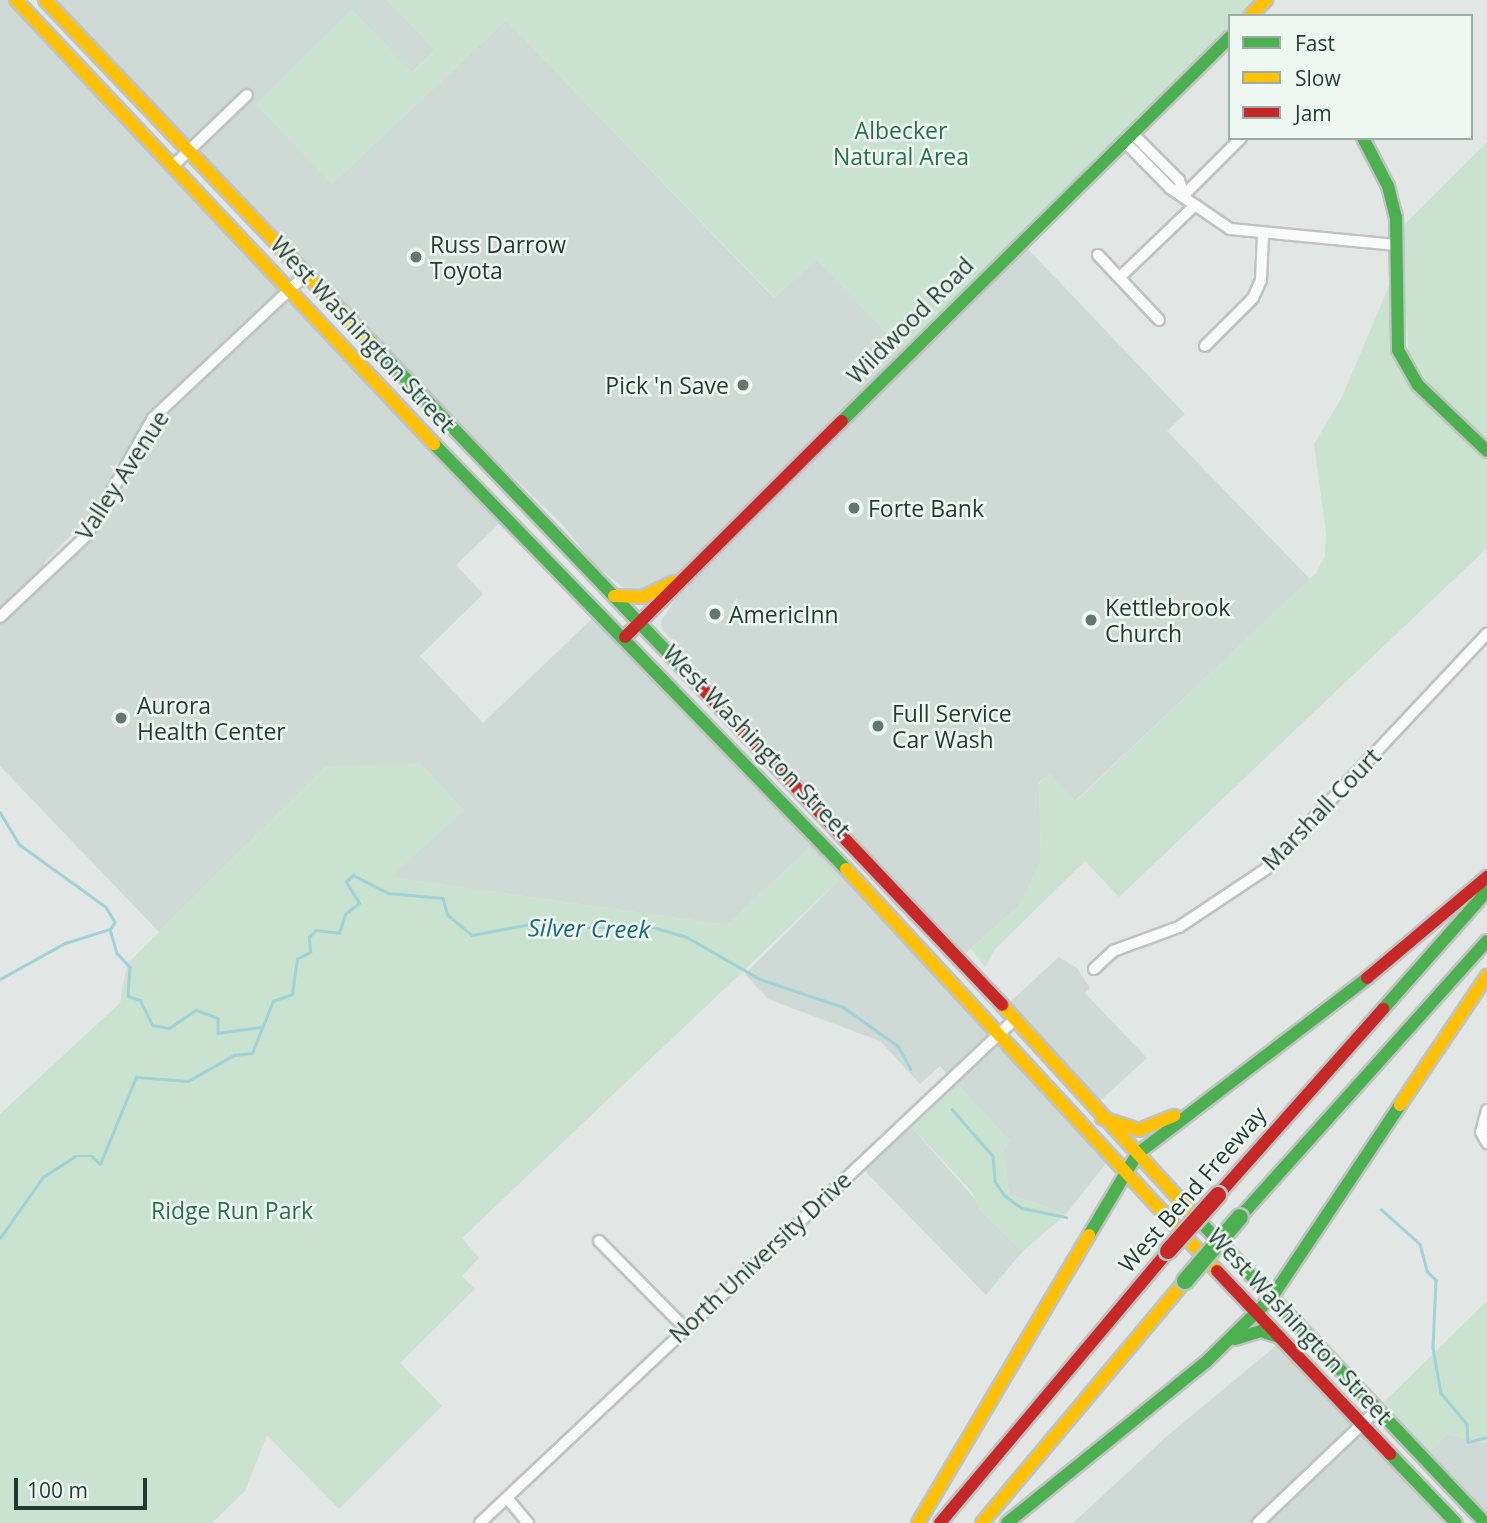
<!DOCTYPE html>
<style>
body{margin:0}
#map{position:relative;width:1487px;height:1523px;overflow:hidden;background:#e2e7e5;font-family:"Open Sans",sans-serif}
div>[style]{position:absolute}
.built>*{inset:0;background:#cfd9d5}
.green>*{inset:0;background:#cae2d0}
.stream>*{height:2.5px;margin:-1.25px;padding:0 1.25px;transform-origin:1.25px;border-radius:1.25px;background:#a0d2d8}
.roads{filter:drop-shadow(2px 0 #bfc4c2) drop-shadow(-2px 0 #bfc4c2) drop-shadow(0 2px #bfc4c2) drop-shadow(0 -2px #bfc4c2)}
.street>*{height:10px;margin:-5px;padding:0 5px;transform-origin:5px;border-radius:5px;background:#fbfbfb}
.fast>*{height:12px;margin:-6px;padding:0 6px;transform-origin:6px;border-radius:6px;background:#4caf50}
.slow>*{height:12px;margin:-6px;padding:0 6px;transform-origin:6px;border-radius:6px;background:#ffc107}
.jam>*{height:12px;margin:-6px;padding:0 6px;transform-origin:6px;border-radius:6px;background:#c62828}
.bridges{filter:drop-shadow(2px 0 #bbc4c1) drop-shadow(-2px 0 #bbc4c1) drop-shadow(0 2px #bbc4c1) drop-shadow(0 -2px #bbc4c1)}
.fast-bridge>*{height:16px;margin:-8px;padding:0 8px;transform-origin:8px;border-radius:8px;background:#4caf50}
.jam-bridge>*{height:16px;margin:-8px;padding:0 8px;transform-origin:8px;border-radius:8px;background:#c62828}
.dots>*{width:19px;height:19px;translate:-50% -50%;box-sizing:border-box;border:4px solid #eff7f3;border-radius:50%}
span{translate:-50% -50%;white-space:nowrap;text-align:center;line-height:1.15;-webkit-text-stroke:5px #eff7f3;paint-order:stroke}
.park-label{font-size:23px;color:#297242}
.poi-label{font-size:23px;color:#1f3b32}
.left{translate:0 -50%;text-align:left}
.right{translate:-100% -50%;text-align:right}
.street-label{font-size:23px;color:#1f3b32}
.water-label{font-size:24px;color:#196b77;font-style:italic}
.legend{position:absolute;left:1228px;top:14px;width:245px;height:126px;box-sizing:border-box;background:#eff7f3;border:2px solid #9caca6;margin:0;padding:9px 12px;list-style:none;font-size:21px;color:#1f3b32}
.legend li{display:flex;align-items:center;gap:14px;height:35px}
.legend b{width:35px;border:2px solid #9caca6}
.scale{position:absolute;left:14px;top:1478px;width:133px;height:32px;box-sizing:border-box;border:4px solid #1f3b32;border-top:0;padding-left:9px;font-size:21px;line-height:24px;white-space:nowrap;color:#1f3b32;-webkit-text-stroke:5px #eff7f3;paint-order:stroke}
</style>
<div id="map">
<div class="built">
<i style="clip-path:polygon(evenodd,0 0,8px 0,239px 250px,505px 518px,456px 565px,483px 594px,420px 656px,483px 723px,597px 614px,1107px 1162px,1066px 1214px,1009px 1194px,1003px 1149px,1010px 1141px,940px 1066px,920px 1084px,880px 1041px,768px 999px,745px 974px,839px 880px,809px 848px,727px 925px,390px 877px,464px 810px,326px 766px,159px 932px,0 766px,0 0,117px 463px,131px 467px,117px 502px,92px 536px,53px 574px,44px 563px,95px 511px,117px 463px)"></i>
<i style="clip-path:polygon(52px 0,387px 0,435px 50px,412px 72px,332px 184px,506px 20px,774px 298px,817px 260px,904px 351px,686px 567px,643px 594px,629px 592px,596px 566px,561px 523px,447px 413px)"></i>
<i style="clip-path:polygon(1027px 248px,1185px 414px,1167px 431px,1310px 579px,1075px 801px,1049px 774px,1039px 783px,1041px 860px,1021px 904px,966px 953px,762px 741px,662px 629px,661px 621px,690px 578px)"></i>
<i style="clip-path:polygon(1059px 957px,1077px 968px,1090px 988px,1085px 993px,1147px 1058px,1100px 1101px,1010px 1002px)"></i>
<i style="clip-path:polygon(907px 1122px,1022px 1252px,986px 1295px,861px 1167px)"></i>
<i style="clip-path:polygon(1278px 1344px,1450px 1523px,1073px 1523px,1166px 1437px)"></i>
<i style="clip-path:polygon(1448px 1434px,1487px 1443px,1487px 1514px,1428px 1452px)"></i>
</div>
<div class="green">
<i style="clip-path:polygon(387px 0,1256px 0,1240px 16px,1230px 16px,1230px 26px,904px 351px,817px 260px,775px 298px,506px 20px,332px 184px,255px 104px,352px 9px,413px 72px,435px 50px)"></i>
<i style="clip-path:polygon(1487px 142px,1487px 441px,1432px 389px,1408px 350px,1402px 227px)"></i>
<i style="clip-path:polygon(1391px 281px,1390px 339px,1402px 376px,1487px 459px,1487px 548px,1119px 897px,1085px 861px,995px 949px,985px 967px,971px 949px,1021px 904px,1041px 860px,1039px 784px,1049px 774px,1076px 801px,1316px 573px,1325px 556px,1326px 533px,1314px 444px,1342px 397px)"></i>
<i style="clip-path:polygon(421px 763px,464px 810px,391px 877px,727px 925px,809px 848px,839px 880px,462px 1238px,479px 1258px,462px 1276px,475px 1289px,400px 1363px,442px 1406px,339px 1509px,267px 1435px,245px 1491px,212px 1523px,0 1523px,0 1114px,120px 1003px,127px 964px,326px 766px)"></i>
<i style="clip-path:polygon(952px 1079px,1010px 1141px,1003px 1149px,1009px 1194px,1066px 1214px,1022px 1252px,979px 1210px,972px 1192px,907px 1122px)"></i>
<i style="clip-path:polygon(1487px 1301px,1487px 1443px,1448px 1434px,1428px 1452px,1384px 1402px)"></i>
</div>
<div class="stream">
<i style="left:0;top:812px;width:37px;rotate:59deg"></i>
<i style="left:19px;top:844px;width:107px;rotate:35.9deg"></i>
<i style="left:106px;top:907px;width:17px;rotate:59deg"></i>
<i style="left:115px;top:922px;width:8px;rotate:120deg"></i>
<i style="left:0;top:979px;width:74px;rotate:-29deg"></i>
<i style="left:65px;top:943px;width:47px;rotate:-17.3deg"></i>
<i style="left:110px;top:929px;width:25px;rotate:74deg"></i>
<i style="left:117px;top:953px;width:19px;rotate:47deg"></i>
<i style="left:130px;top:967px;width:29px;rotate:94deg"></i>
<i style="left:128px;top:996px;width:13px;rotate:18deg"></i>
<i style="left:140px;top:1000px;width:28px;rotate:63deg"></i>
<i style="left:153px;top:1025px;width:16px;rotate:11deg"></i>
<i style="left:169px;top:1028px;width:32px;rotate:-34deg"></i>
<i style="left:196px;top:1010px;width:23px;rotate:20deg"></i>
<i style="left:218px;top:1018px;width:15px;rotate:90deg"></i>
<i style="left:218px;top:1033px;width:42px;rotate:-8.1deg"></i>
<i style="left:952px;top:1109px;width:62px;rotate:48.9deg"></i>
<i style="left:993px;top:1156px;width:25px;rotate:85deg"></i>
<i style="left:995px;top:1181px;width:17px;rotate:57deg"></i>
<i style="left:1004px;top:1195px;width:22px;rotate:36deg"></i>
<i style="left:1022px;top:1208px;width:45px;rotate:11.6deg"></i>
<i style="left:1381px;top:1209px;width:52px;rotate:41.9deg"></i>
<i style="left:1420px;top:1244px;width:28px;rotate:75deg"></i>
<i style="left:1427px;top:1271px;width:13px;rotate:45deg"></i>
<i style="left:1436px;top:1280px;width:68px;rotate:92.5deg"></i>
<i style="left:1433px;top:1348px;width:46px;rotate:79.9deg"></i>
<i style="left:1441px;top:1393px;width:40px;rotate:50deg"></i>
<i style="left:1467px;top:1424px;width:18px;rotate:87deg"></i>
<i style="left:1468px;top:1442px;width:20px;rotate:-15deg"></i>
<i style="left:0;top:1238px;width:75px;rotate:-54.8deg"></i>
<i style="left:43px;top:1177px;width:38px;rotate:-33deg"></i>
<i style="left:75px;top:1156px;width:17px"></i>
<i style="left:92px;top:1156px;width:11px;rotate:45deg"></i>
<i style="left:100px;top:1164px;width:94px;rotate:-67.5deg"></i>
<i style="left:136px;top:1077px;width:52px;rotate:4.4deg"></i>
<i style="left:188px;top:1081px;width:53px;rotate:-29.5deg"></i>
<i style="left:234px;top:1055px;width:18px;rotate:-6deg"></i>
<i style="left:252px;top:1053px;width:56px;rotate:-68deg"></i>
<i style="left:273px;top:1001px;width:20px;rotate:-20deg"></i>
<i style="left:292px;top:994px;width:35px;rotate:-82deg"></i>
<i style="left:297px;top:959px;width:15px;rotate:-28deg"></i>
<i style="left:310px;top:952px;width:15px;rotate:-94deg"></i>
<i style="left:309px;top:937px;width:10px;rotate:-45deg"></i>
<i style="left:316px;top:930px;width:23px;rotate:7deg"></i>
<i style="left:339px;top:933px;width:20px;rotate:-72deg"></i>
<i style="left:345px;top:914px;width:18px;rotate:-38deg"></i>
<i style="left:359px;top:903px;width:25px;rotate:-122deg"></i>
<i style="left:346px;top:882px;width:10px;rotate:-45deg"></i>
<i style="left:353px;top:875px;width:39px;rotate:27deg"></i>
<i style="left:388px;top:893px;width:55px;rotate:5.2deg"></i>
<i style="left:443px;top:898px;width:18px;rotate:74deg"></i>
<i style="left:448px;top:915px;width:31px;rotate:40deg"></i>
<i style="left:472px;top:935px;width:70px;rotate:-10.7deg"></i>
<i style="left:541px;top:922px;width:30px;rotate:12deg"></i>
<i style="left:570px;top:928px;width:86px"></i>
<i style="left:656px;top:928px;width:32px;rotate:16deg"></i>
<i style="left:687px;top:937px;width:84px;rotate:29.9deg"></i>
<i style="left:760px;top:979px;width:88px;rotate:18.6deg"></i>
<i style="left:843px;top:1007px;width:67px;rotate:35.3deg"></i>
<i style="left:898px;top:1046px;width:26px;rotate:61deg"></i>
</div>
<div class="roads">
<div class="street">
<i style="left:1133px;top:134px;width:65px;rotate:45deg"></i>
<i style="left:1179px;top:180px;width:16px;rotate:72deg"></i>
<i style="left:1125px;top:142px;width:64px;rotate:45.6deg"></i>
<i style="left:1170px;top:188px;width:73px;rotate:34.3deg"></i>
<i style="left:1230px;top:229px;width:167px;rotate:5.5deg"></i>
<i style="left:174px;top:165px;width:101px;rotate:-43.8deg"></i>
<i style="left:1184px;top:195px;width:81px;rotate:-45deg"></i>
<i style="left:1098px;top:255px;width:89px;rotate:46.8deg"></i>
<i style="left:1120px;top:277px;width:104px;rotate:-43.8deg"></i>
<i style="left:1205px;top:346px;width:68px;rotate:-45deg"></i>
<i style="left:1253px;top:298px;width:20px;rotate:-66deg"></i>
<i style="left:1261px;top:280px;width:45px;rotate:-87.5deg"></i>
<i style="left:0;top:617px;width:120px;rotate:-43.3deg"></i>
<i style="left:87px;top:535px;width:134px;rotate:-60.6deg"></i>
<i style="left:153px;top:418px;width:207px;rotate:-43.2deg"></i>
<i style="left:1094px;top:969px;width:26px;rotate:-43deg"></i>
<i style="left:1113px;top:951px;width:70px;rotate:-20deg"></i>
<i style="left:1179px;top:927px;width:105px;rotate:-33.7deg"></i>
<i style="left:1266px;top:869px;width:323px;rotate:-46.8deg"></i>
<i style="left:1487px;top:1110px;width:23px;rotate:105deg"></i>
<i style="left:1481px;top:1132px;width:13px;rotate:61deg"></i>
<i style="left:599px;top:1241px;width:122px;rotate:45.3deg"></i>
<i style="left:507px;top:1498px;width:33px;rotate:50deg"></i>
<i style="left:480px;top:1523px;width:735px;rotate:-43.29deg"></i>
<i style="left:1258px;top:1523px;width:166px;rotate:-43.5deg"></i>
</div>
<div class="fast">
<i style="left:1363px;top:138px;width:54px;rotate:62.5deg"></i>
<i style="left:1388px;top:186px;width:32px;rotate:76deg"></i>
<i style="left:1396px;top:217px;width:133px;rotate:89.1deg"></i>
<i style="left:1398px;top:350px;width:40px;rotate:60.3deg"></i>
<i style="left:1418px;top:385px;width:95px;rotate:43.7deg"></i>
<i style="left:369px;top:340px;width:473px;rotate:46.3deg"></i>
<i style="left:842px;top:421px;width:546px;rotate:-44.7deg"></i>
<i style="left:434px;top:444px;width:592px;rotate:45.89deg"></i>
<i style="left:1383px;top:1009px;width:157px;rotate:-48.6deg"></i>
<i style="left:1191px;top:1212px;width:428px;rotate:46.6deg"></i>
<i style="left:1240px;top:1217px;width:370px;rotate:-48.2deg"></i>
<i style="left:1089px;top:1235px;width:94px;rotate:-59.3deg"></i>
<i style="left:1137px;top:1154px;width:290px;rotate:-37.4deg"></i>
<i style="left:1235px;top:1339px;width:27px;rotate:-17deg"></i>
<i style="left:1261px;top:1331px;width:20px;rotate:18deg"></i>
<i style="left:1390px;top:1454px;width:95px;rotate:46.3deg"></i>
<i style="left:1007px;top:1523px;width:256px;rotate:-39deg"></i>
<i style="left:1206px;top:1362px;width:93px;rotate:-44.6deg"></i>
<i style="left:1272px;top:1297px;width:231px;rotate:-56.3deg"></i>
</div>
<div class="slow">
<i style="left:16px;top:0;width:610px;rotate:46.73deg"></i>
<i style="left:45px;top:0;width:470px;rotate:46.4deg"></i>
<i style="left:1250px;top:16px;width:23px;rotate:-45deg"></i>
<i style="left:614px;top:596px;width:29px;rotate:2deg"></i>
<i style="left:643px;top:597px;width:34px;rotate:-26deg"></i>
<i style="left:846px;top:869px;width:547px;rotate:47.3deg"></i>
<i style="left:1002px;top:1005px;width:280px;rotate:47.6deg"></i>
<i style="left:1400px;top:1105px;width:156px;rotate:-56deg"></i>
<i style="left:1102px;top:1118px;width:39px;rotate:18deg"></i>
<i style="left:1139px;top:1130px;width:38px;rotate:-22deg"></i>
<i style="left:918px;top:1523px;width:335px;rotate:-59.3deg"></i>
<i style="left:982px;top:1523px;width:316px;rotate:-50deg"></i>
</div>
<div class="jam">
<i style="left:625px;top:637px;width:306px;rotate:-44.9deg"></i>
<i style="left:696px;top:682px;width:445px;rotate:46.5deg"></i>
<i style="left:1367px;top:978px;width:157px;rotate:-40.1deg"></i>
<i style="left:1218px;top:1195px;width:249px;rotate:-48.4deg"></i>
<i style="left:1217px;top:1271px;width:252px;rotate:46.6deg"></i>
<i style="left:940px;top:1523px;width:355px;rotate:-50deg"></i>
</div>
</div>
<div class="bridges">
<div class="fast-bridge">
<i style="left:1185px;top:1281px;width:84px;rotate:-49.3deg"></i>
</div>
<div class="jam-bridge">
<i style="left:1168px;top:1251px;width:75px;rotate:-48.2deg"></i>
</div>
</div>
<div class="dots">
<i style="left:416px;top:257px;background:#637771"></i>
<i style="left:743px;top:385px;background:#637771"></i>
<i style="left:854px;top:508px;background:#637771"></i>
<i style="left:715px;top:614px;background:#637771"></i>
<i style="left:1091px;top:620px;background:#637771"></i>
<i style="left:121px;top:718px;background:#637771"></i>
<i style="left:878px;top:726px;background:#637771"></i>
</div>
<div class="park-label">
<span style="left:901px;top:143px">Albecker<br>Natural Area</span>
<span style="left:232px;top:1210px">Ridge Run Park</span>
</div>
<div class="poi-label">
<span class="left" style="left:430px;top:257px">Russ Darrow<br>Toyota</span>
<span class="right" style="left:729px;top:385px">Pick 'n Save</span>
<span class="left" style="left:868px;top:508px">Forte Bank</span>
<span class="left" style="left:1105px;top:620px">Kettlebrook<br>Church</span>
<span class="left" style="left:729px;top:614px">AmericInn</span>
<span class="left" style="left:137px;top:718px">Aurora<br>Health Center</span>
<span class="left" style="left:892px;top:726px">Full Service<br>Car Wash</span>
</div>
<div class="street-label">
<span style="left:910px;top:320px;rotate:-45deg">Wildwood Road</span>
<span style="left:363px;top:334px;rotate:47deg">West Washington Street</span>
<span style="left:122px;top:475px;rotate:-57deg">Valley Avenue</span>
<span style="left:757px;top:741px;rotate:46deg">West Washington Street</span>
<span style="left:1321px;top:809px;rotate:-46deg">Marshall Court</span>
<span style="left:1192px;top:1189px;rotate:-49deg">West Bend Freeway</span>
<span style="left:760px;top:1257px;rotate:-43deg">North University Drive</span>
<span style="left:1300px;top:1326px;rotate:47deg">West Washington Street</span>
</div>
<div class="water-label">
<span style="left:589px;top:928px;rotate:1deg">Silver Creek</span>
</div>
<ul class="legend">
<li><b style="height:9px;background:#4caf50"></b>Fast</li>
<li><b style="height:9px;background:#ffc107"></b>Slow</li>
<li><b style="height:9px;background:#c62828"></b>Jam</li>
</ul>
<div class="scale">100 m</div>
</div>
